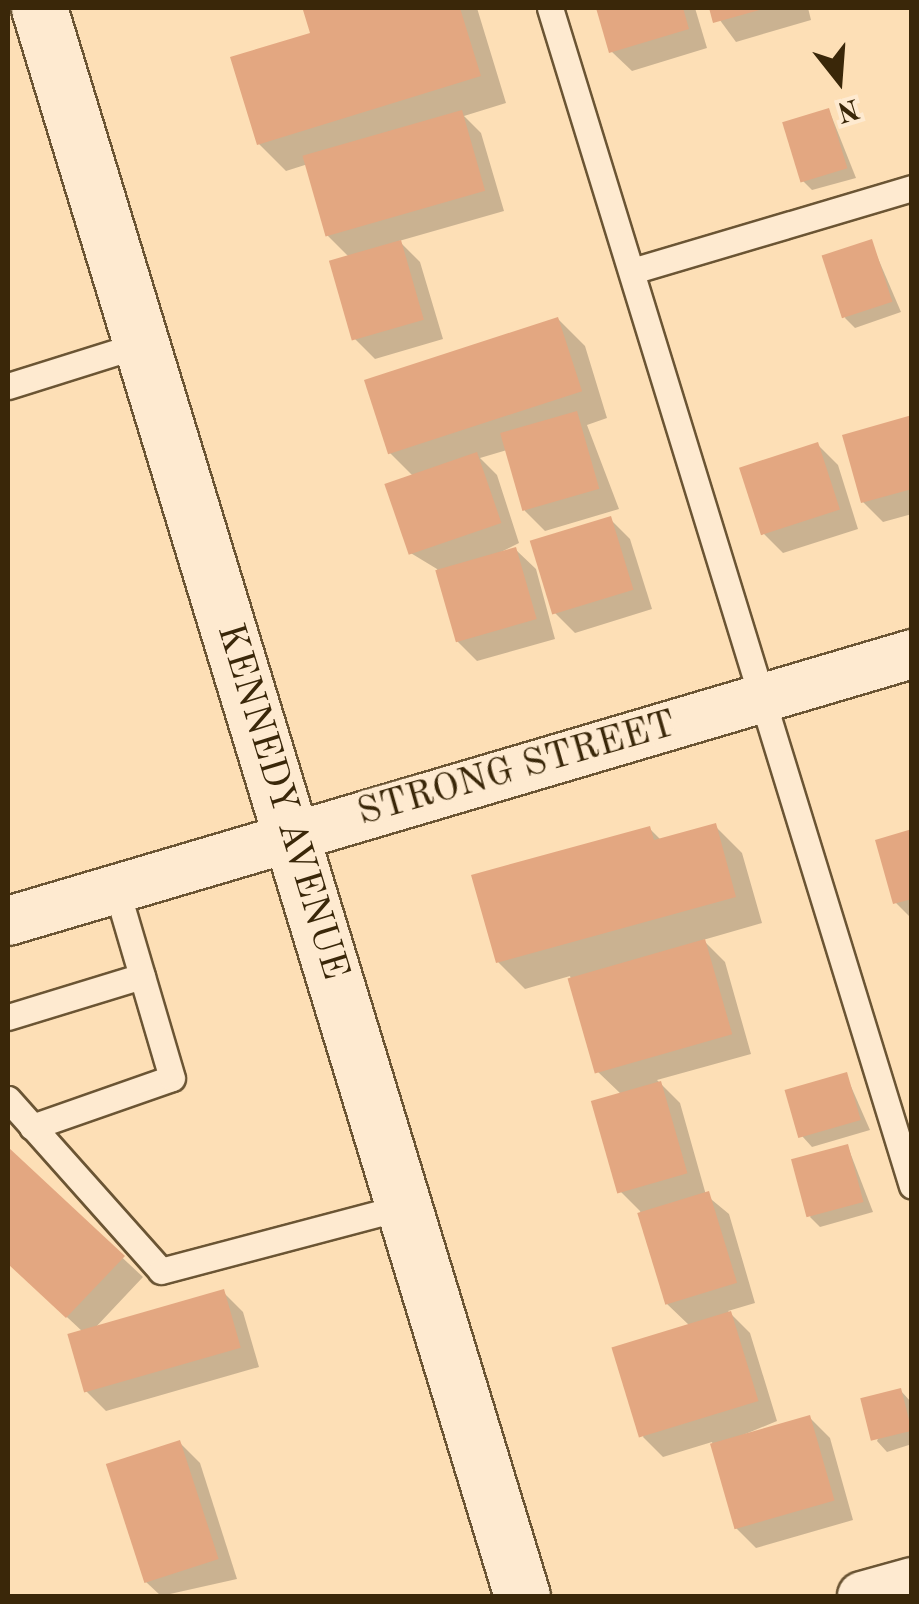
<!DOCTYPE html>
<style>
body{margin:0}
#map{position:relative;width:919px;height:1604px;overflow:hidden;background:#fddfb6;font-family:"Old Standard TT",serif}
div>[style]{position:absolute}
.shadow>*{inset:0;background:#0003}
.building>*{inset:0;background:#e3a781;transform-origin:0 0}
.roads{filter:drop-shadow(2px 0 #6b5534) drop-shadow(-2px 0 #6b5534) drop-shadow(0 2px #6b5534) drop-shadow(0 -2px #6b5534)}
.lane>*{height:25px;margin:-12.5px;padding:0 12.5px;transform-origin:12.5px;border-radius:12.5px;background:#feead0}
.street>*{height:48px;margin:-24px;padding:0 24px;transform-origin:24px;border-radius:24px;background:#feead0}
.secondary>*{height:55px;margin:-27.5px;padding:0 27.5px;transform-origin:27.5px;border-radius:27.5px;background:#feead0}
span{translate:-50% -50%;white-space:nowrap;text-align:center;line-height:1.15;-webkit-text-stroke:9px #feead0;paint-order:stroke}
.street-label{font-size:38px;color:#3a2709}
.frame{position:absolute;inset:0;border:10px solid #3a2709;pointer-events:none}
.north{position:absolute;left:789px;top:30px;width:100px;height:100px;-webkit-text-stroke:8px #feead0;paint-order:stroke;rotate:163deg;font-size:28px;font-weight:700;line-height:40px;text-align:center;color:#3a2709}
.north::after{content:'';display:block;margin:auto;width:35px;height:45px;background:#3a2709;clip-path:polygon(50% 0,100% 100%,50% 72%,0 100%)}
</style>
<div id="map">
<div class="shadow">
<i style="clip-path:polygon(320px 8px,477px 8px,506px 103px,464px 116px,481px 133px,504px 211px,399px 241px,420px 262px,443px 339px,375px 359px,355px 339px,350px 258px,328px 236px,308px 164px,286px 171px,259px 144px,313px 34px,306px 12px)"></i>
<i style="clip-path:polygon(599px 8px,695px 8px,707px 48px,632px 71px,612px 52px)"></i>
<i style="clip-path:polygon(711px 8px,808px 8px,811px 20px,736px 42px)"></i>
<i style="clip-path:polygon(829px 110px,856px 178px,812px 190px,802px 180px)"></i>
<i style="clip-path:polygon(871px 242px,901px 312px,855px 328px,845px 318px)"></i>
<i style="clip-path:polygon(558px 319px,585px 346px,607px 418px,587px 425px,619px 509px,545px 531px,525px 511px,507px 450px,480px 458px,497px 475px,519px 543px,493px 556px,516px 550px,536px 569px,555px 639px,477px 661px,457px 641px,437px 569px,409px 552px,413px 476px,389px 452px)"></i>
<i style="clip-path:polygon(912px 418px,912px 514px,883px 522px,863px 502px)"></i>
<i style="clip-path:polygon(818px 445px,838px 465px,858px 529px,783px 553px,763px 533px)"></i>
<i style="clip-path:polygon(610px 519px,630px 539px,652px 609px,575px 633px,555px 613px)"></i>
<i style="clip-path:polygon(715px 826px,742px 853px,762px 923px,703px 940px,725px 962px,751px 1054px,657px 1080px,680px 1103px,706px 1195px,729px 1214px,755px 1303px,728px 1311px,750px 1333px,777px 1421px,731px 1440px,810px 1418px,830px 1438px,853px 1520px,756px 1548px,736px 1528px,712px 1442px,663px 1457px,643px 1437px,690px 1326px,667px 1304px,640px 1211px,621px 1192px,621px 1094px,598px 1072px,570px 976px,525px 989px,498px 962px,649px 828px,661px 840px)"></i>
<i style="clip-path:polygon(912px 832px,912px 919px,896px 903px)"></i>
<i style="clip-path:polygon(846px 1075px,870px 1130px,812px 1147px,802px 1136px)"></i>
<i style="clip-path:polygon(848px 1147px,873px 1212px,820px 1227px,810px 1217px)"></i>
<i style="clip-path:polygon(8px 1151px,143px 1277px,94px 1329px,223px 1292px,243px 1312px,259px 1367px,106px 1411px,86px 1391px,83px 1332px,8px 1262px)"></i>
<i style="clip-path:polygon(900px 1390px,912px 1403px,912px 1444px,887px 1452px,877px 1441px)"></i>
<i style="clip-path:polygon(180px 1443px,200px 1463px,237px 1579px,161px 1596px,146px 1582px)"></i>
</div>
<div class="building">
<i style="clip-path:polygon(312px 8px,460px 8px,481px 76px,257px 145px,230px 57px,310px 33px,303px 10px)"></i>
<i style="clip-path:polygon(596px 8px,683px 8px,689px 29px,609px 53px)"></i>
<i style="clip-path:polygon(709px 8px,763px 8px,763px 9px,713px 23px)"></i>
<i style="left:829px;top:108px;width:63px;height:49px;rotate:73deg"></i>
<i style="left:462px;top:110px;width:84px;height:166px;rotate:74deg"></i>
<i style="left:872px;top:239px;width:66px;height:53px;rotate:72deg"></i>
<i style="left:401px;top:240px;width:83px;height:75px;rotate:74deg"></i>
<i style="left:558px;top:317px;width:78px;height:204px;rotate:72deg"></i>
<i style="left:577px;top:411px;width:81px;height:80px;rotate:74deg"></i>
<i style="clip-path:polygon(912px 415px,912px 489px,861px 503px,842px 435px)"></i>
<i style="left:818px;top:442px;width:71px;height:83px;rotate:72deg"></i>
<i style="left:477px;top:452px;width:75px;height:98px;rotate:71deg"></i>
<i style="left:611px;top:516px;width:77px;height:85px;rotate:73deg"></i>
<i style="left:516px;top:547px;width:75px;height:84px;rotate:74deg"></i>
<i style="clip-path:polygon(716px 823px,736px 897px,496px 963px,471px 875px,650px 826px,654px 840px)"></i>
<i style="clip-path:polygon(912px 829px,912px 899px,893px 904px,875px 840px)"></i>
<i style="left:705px;top:939px;width:99px;height:143px;rotate:74deg"></i>
<i style="left:847px;top:1072px;width:50px;height:65px;rotate:74deg"></i>
<i style="left:661px;top:1081px;width:96px;height:73px;rotate:74deg"></i>
<i style="left:848px;top:1144px;width:60px;height:59px;rotate:75deg"></i>
<i style="clip-path:polygon(8px 1147px,125px 1256px,66px 1318px,8px 1264px)"></i>
<i style="left:709px;top:1191px;width:96px;height:75px;rotate:73deg"></i>
<i style="left:224px;top:1289px;width:61px;height:163px;rotate:74deg"></i>
<i style="left:731px;top:1311px;width:94px;height:125px;rotate:73deg"></i>
<i style="left:901px;top:1388px;width:44px;height:42px;rotate:76deg"></i>
<i style="left:810px;top:1415px;width:89px;height:104px;rotate:74deg"></i>
<i style="left:180px;top:1440px;width:125px;height:78px;rotate:72deg"></i>
</div>
<div class="roads">
<div class="lane">
<i style="left:550px;top:8px;width:1232px;rotate:72.92deg"></i>
<i style="left:632px;top:271px;width:292px;rotate:-16.5deg"></i>
<i style="left:8px;top:386px;width:140px;rotate:-17.4deg"></i>
<i style="left:8px;top:1017px;width:140px;rotate:-17deg"></i>
<i style="left:8px;top:1099px;width:230px;rotate:48.3deg"></i>
<i style="left:161px;top:1271px;width:251px;rotate:-14.8deg"></i>
<i style="left:32px;top:1127px;width:148px;rotate:-19.3deg"></i>
<i style="left:172px;top:1078px;width:198px;rotate:-106.4deg"></i>
</div>
<div class="street">
<i style="left:8px;top:921px;width:943px;rotate:-16.45deg"></i>
<i style="left:862px;top:1596px;width:52px;rotate:-15.6deg"></i>
</div>
<div class="secondary">
<i style="left:39px;top:8px;width:1660px;rotate:73.08deg"></i>
</div>
</div>
<div class="street-label">
<span style="left:517px;top:770px;rotate:-16deg">STRONG STREET</span>
<span style="left:281px;top:802px;rotate:73deg">KENNEDY AVENUE</span>
</div>
<div class="frame"></div>
<div class="north">N</div>
</div>
